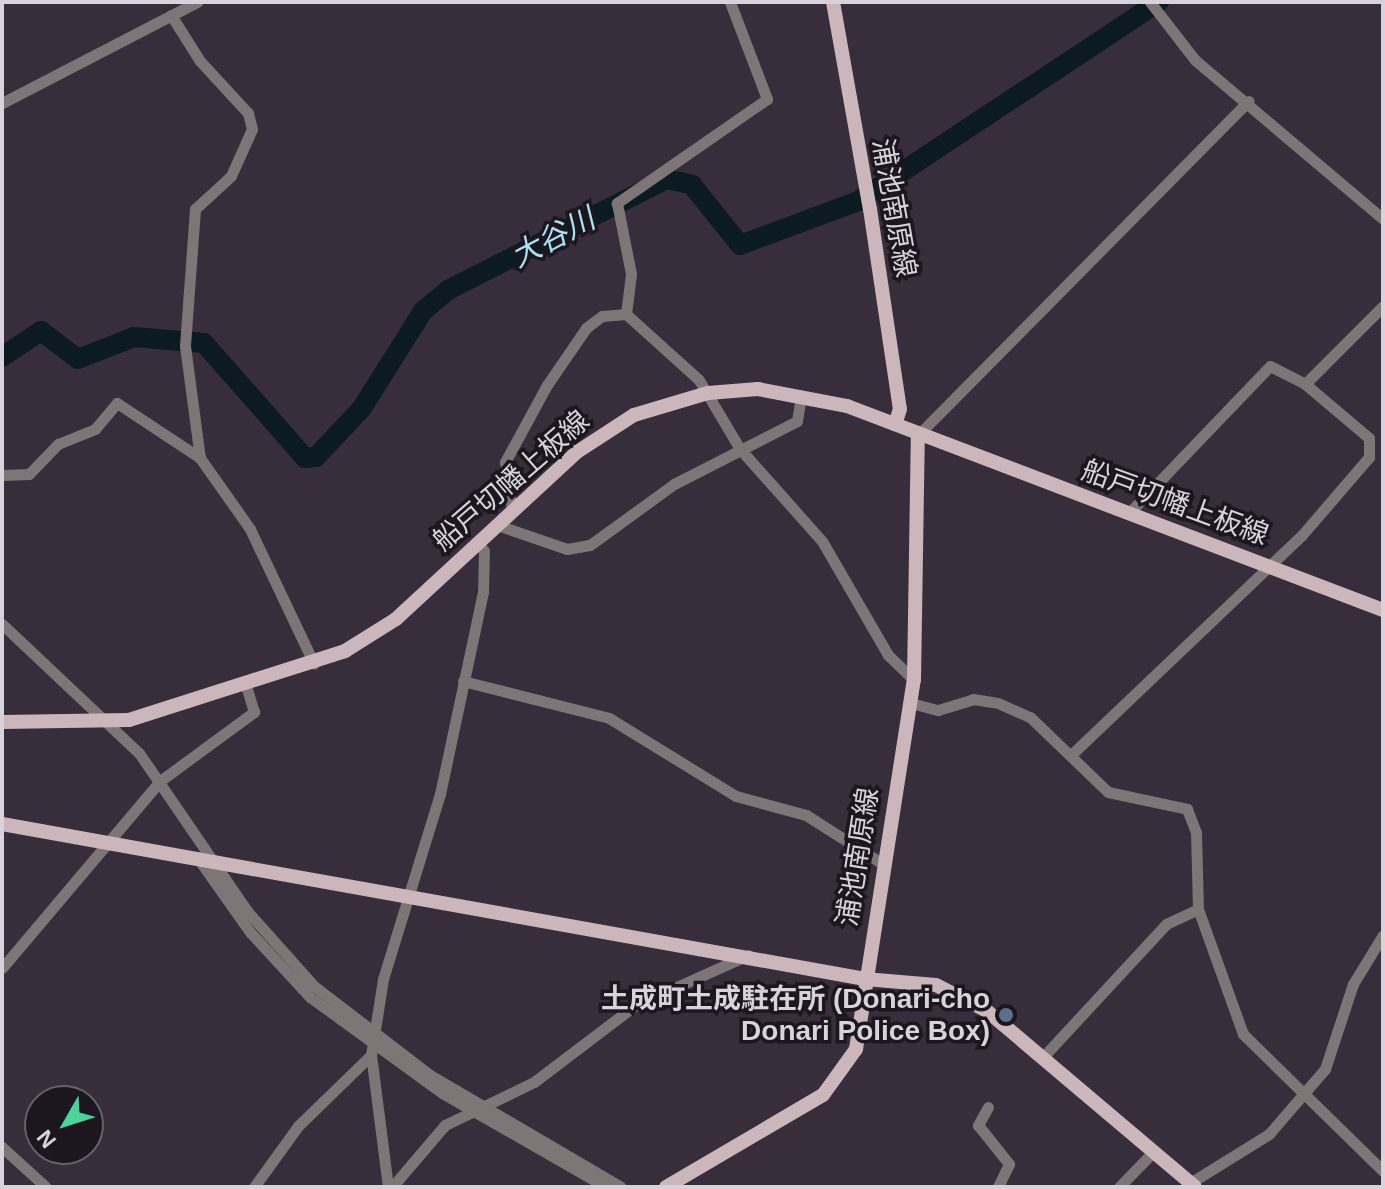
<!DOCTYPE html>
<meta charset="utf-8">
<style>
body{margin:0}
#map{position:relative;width:1385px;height:1189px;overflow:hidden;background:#372d3b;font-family:Arial,"Noto Sans JP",sans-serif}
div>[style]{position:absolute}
.river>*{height:20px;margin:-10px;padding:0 10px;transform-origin:10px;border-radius:10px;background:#0c1b21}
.minor>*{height:11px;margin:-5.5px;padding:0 5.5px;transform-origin:5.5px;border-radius:5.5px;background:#7e7576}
.major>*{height:14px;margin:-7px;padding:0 7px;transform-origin:7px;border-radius:7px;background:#cbb7bb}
.dots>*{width:22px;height:22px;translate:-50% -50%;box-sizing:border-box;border:4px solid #1c171e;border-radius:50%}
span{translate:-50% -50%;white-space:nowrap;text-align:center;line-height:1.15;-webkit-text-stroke:7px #1c171e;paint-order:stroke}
.street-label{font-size:28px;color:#d8d2da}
.poi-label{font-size:28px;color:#d8d2da;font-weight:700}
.right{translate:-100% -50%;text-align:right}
.water-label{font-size:30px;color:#ace0f4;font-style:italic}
.frame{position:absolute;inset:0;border:4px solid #d8d2da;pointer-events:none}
.north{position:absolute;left:24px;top:1085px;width:80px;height:80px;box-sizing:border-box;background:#1c171e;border:2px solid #676269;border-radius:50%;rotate:231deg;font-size:22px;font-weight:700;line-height:32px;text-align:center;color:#d8d2da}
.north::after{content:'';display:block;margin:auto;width:28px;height:36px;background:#4dd39a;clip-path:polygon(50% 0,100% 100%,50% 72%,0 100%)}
</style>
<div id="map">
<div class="river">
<i style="left:2px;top:357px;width:47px;rotate:-33.7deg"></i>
<i style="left:41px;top:331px;width:46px;rotate:37.1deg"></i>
<i style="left:78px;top:359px;width:60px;rotate:-21.4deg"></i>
<i style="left:134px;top:337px;width:70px;rotate:4.9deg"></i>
<i style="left:204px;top:343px;width:153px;rotate:48.7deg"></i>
<i style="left:305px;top:458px;width:11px;rotate:-5deg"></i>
<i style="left:316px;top:457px;width:67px;rotate:-46.8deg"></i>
<i style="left:362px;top:408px;width:115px;rotate:-57.8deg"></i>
<i style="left:423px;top:311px;width:33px;rotate:-40deg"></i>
<i style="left:448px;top:290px;width:246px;rotate:-26.9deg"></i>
<i style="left:667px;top:179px;width:26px;rotate:13deg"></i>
<i style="left:692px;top:185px;width:77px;rotate:51.3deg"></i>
<i style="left:740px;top:245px;width:126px;rotate:-20.4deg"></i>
<i style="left:858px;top:201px;width:361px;rotate:-33.5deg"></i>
</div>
<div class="minor">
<i style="left:730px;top:2px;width:104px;rotate:69.1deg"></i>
<i style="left:767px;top:99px;width:183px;rotate:145.3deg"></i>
<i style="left:617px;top:203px;width:72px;rotate:78.8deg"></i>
<i style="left:631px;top:274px;width:40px;rotate:97.1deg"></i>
<i style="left:626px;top:314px;width:98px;rotate:42.1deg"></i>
<i style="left:699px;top:380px;width:80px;rotate:59.3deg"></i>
<i style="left:740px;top:449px;width:123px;rotate:48.3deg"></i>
<i style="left:822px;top:541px;width:132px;rotate:59.9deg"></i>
<i style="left:888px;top:655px;width:36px;rotate:44deg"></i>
<i style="left:1150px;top:2px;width:73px;rotate:52.2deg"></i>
<i style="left:1195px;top:60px;width:246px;rotate:40.2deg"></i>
<i style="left:171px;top:15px;width:54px;rotate:57.8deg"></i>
<i style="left:200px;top:61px;width:71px;rotate:47.3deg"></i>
<i style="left:248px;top:113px;width:16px;rotate:76deg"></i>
<i style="left:252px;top:129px;width:51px;rotate:114.1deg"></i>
<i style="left:231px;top:176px;width:49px;rotate:137.5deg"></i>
<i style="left:195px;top:209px;width:137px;rotate:94.2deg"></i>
<i style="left:185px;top:346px;width:113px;rotate:82.4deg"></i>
<i style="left:200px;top:458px;width:87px;rotate:54.8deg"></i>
<i style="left:250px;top:529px;width:149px;rotate:64.6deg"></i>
<i style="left:2px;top:103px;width:220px;rotate:-27.4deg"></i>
<i style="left:918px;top:435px;width:470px;rotate:-45.3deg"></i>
<i style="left:2px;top:475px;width:27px;rotate:-2deg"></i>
<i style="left:29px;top:474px;width:42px;rotate:-46deg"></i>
<i style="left:58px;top:444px;width:40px;rotate:-22deg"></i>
<i style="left:95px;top:429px;width:34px;rotate:-50deg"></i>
<i style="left:117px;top:403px;width:100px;rotate:33.5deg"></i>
<i style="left:512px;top:511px;width:49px;rotate:-98.1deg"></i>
<i style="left:505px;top:462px;width:88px;rotate:-61.4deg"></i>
<i style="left:547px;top:385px;width:69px;rotate:-55.6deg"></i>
<i style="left:586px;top:328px;width:20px;rotate:-37deg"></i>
<i style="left:602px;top:316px;width:24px;rotate:-5deg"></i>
<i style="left:1128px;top:514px;width:205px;rotate:-46.2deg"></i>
<i style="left:1270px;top:366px;width:39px;rotate:27deg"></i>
<i style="left:1305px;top:384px;width:110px;rotate:-45deg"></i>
<i style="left:497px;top:525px;width:74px;rotate:18.9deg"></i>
<i style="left:567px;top:549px;width:23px;rotate:-10deg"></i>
<i style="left:590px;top:545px;width:104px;rotate:-36deg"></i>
<i style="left:674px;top:484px;width:138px;rotate:-27.1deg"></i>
<i style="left:797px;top:421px;width:26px;rotate:-81deg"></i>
<i style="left:2px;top:624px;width:188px;rotate:43.3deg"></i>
<i style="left:139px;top:753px;width:191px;rotate:55.6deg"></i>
<i style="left:247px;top:911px;width:101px;rotate:48.2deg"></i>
<i style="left:314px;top:986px;width:146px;rotate:37.5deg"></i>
<i style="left:430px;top:1075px;width:221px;rotate:30.4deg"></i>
<i style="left:463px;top:681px;width:151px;rotate:14.2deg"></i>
<i style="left:609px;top:718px;width:149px;rotate:31.6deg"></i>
<i style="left:736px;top:796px;width:73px;rotate:15.2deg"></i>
<i style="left:806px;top:815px;width:91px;rotate:32.5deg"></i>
<i style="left:911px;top:703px;width:28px;rotate:15deg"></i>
<i style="left:938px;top:710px;width:37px;rotate:-17deg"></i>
<i style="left:973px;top:699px;width:25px;rotate:9deg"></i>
<i style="left:998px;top:703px;width:35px;rotate:24deg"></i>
<i style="left:1030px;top:717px;width:108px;rotate:43.9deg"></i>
<i style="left:1108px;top:792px;width:81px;rotate:12.1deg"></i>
<i style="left:1187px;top:809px;width:26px;rotate:69deg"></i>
<i style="left:1196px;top:833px;width:76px;rotate:88.5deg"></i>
<i style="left:1198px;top:909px;width:133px;rotate:70.2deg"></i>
<i style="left:1243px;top:1034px;width:196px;rotate:44.4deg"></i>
<i style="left:1072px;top:754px;width:318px;rotate:-43.6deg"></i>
<i style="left:1302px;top:535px;width:103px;rotate:-49.3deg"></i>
<i style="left:1369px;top:457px;width:19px;rotate:-90deg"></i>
<i style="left:1369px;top:438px;width:84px;rotate:-139.8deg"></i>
<i style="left:197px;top:857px;width:92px;rotate:54.8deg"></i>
<i style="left:250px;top:932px;width:88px;rotate:47.3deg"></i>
<i style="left:310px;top:997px;width:163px;rotate:36deg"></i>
<i style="left:442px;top:1093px;width:189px;rotate:29.8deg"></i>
<i style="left:2px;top:968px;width:245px;rotate:-49.8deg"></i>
<i style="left:160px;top:781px;width:117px;rotate:-36.3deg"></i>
<i style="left:254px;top:712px;width:28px;rotate:-107deg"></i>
<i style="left:1043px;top:1057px;width:181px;rotate:-47.2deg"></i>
<i style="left:1166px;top:924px;width:35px;rotate:-25deg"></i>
<i style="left:988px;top:1107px;width:21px;rotate:119deg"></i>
<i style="left:978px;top:1125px;width:50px;rotate:51.5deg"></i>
<i style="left:1009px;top:1164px;width:25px;rotate:116deg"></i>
<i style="left:2px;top:1147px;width:59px;rotate:42.3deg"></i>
<i style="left:1190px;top:1183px;width:93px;rotate:-31.8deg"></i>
<i style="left:1269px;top:1134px;width:86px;rotate:-49.3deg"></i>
<i style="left:1325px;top:1069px;width:89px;rotate:-71.8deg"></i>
<i style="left:1353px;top:984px;width:57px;rotate:-58.5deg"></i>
<i style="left:254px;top:1187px;width:75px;rotate:-54.2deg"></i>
<i style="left:298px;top:1126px;width:102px;rotate:-44.2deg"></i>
<i style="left:388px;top:1187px;width:133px;rotate:-97.3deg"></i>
<i style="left:371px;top:1055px;width:77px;rotate:-81deg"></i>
<i style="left:383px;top:979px;width:194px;rotate:-72.9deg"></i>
<i style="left:440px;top:794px;width:207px;rotate:-78deg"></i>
<i style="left:483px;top:592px;width:41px;rotate:-88.6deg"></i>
<i style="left:484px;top:551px;width:10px;rotate:-127deg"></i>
<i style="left:392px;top:1187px;width:82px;rotate:-49.5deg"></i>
<i style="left:445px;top:1125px;width:99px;rotate:-25.8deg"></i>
<i style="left:534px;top:1082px;width:126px;rotate:-37.2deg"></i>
<i style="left:634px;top:1006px;width:125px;rotate:-24.1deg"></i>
<i style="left:1119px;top:1187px;width:49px;rotate:-45.8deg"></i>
</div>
<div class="major">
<i style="left:833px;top:2px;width:210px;rotate:79.9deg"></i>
<i style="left:870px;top:209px;width:202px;rotate:81.5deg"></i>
<i style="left:900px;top:409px;width:16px;rotate:108deg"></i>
<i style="left:2px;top:722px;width:127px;rotate:-0.9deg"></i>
<i style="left:129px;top:720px;width:227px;rotate:-17.7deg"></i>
<i style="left:345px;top:651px;width:60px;rotate:-32.1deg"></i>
<i style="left:396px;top:619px;width:246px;rotate:-42.7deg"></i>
<i style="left:577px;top:452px;width:68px;rotate:-33deg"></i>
<i style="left:634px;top:415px;width:77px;rotate:-16.6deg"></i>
<i style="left:708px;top:393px;width:50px;rotate:-4.6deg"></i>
<i style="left:758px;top:389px;width:91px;rotate:10.8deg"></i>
<i style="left:847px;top:406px;width:574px;rotate:20.84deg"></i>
<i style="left:2px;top:824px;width:877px;rotate:10.18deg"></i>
<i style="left:865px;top:979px;width:71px;rotate:4.8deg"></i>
<i style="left:936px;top:985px;width:57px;rotate:27deg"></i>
<i style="left:987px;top:1011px;width:272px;rotate:40.2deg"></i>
<i style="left:666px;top:1187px;width:182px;rotate:-30.4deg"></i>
<i style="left:823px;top:1095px;width:57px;rotate:-54.3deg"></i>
<i style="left:856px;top:1049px;width:374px;rotate:-81.1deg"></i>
<i style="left:914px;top:680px;width:245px;rotate:-89.1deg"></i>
</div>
<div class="dots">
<i style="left:1006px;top:1015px;background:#5c6f8a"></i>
</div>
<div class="street-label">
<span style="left:894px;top:208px;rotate:80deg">浦池南原線</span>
<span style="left:511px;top:481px;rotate:-41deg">船戸切幡上板線</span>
<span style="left:1175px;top:503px;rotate:20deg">船戸切幡上板線</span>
<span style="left:858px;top:857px;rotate:-81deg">浦池南原線</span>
</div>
<div class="poi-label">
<span class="right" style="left:990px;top:1015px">土成町土成駐在所 (Donari-cho<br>Donari Police Box)</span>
</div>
<div class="water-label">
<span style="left:553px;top:238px;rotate:-28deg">大谷川</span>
</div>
<div class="frame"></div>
<div class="north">N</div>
</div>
